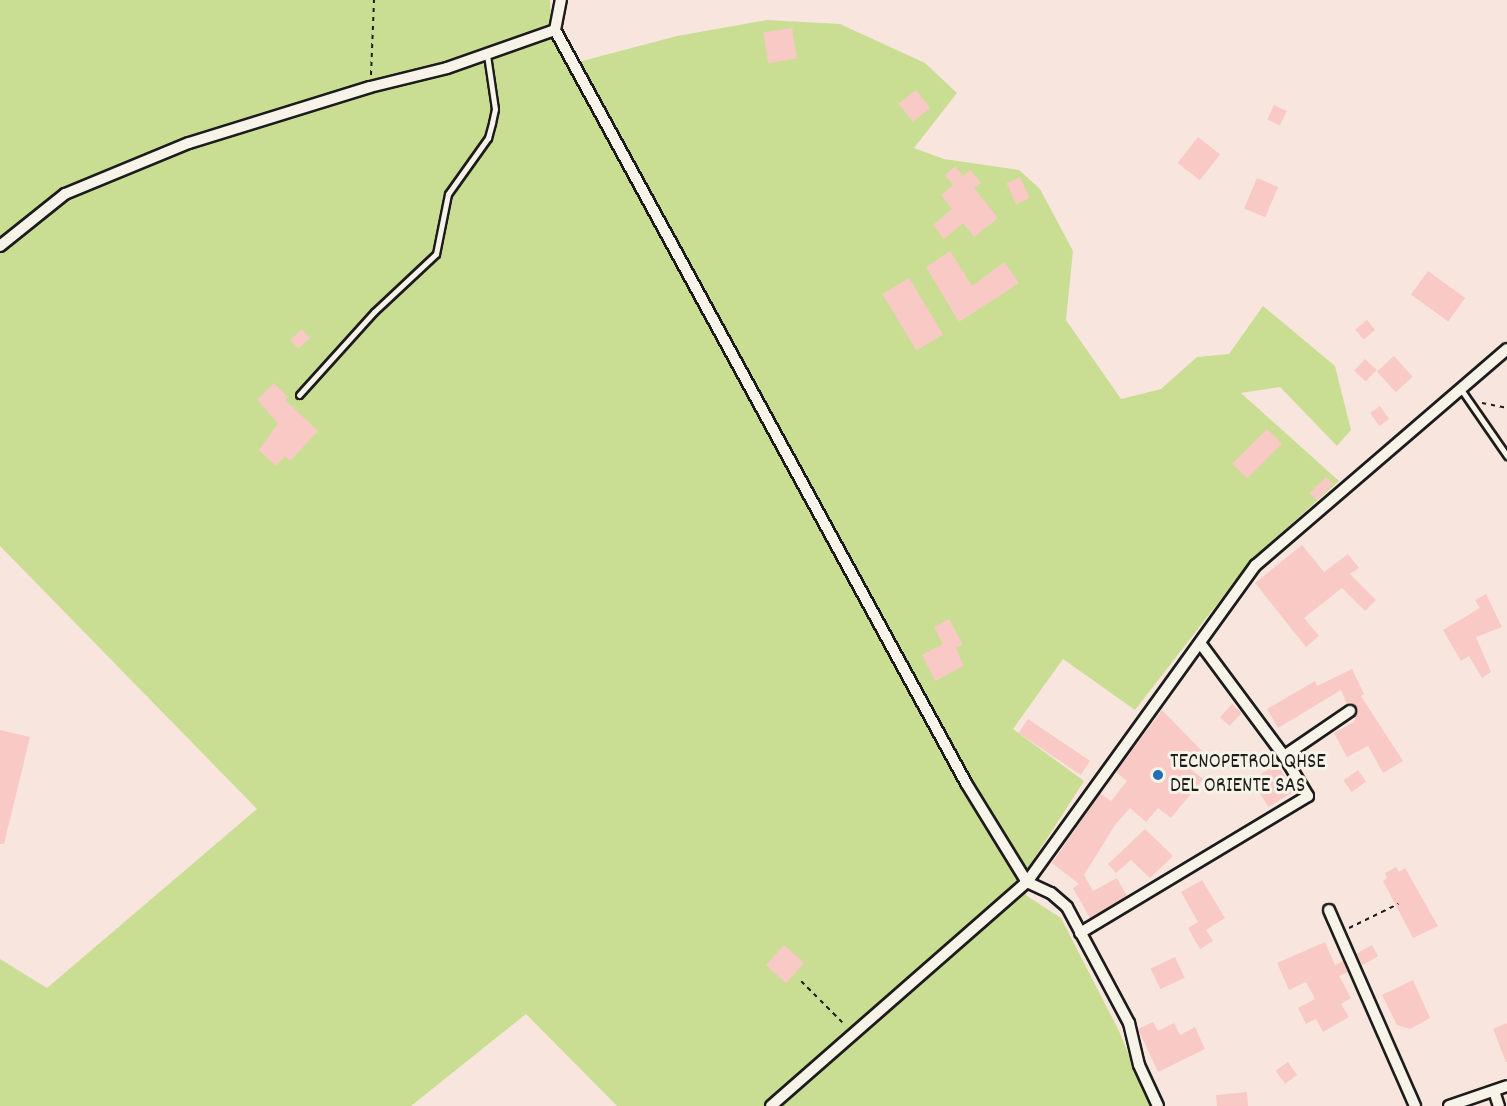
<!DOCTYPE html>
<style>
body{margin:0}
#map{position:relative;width:1507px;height:1106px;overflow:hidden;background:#f8e6de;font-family:Dekko,sans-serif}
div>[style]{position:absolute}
.green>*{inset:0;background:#cade93}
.building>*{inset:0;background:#f9c9c5;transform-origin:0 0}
.path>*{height:2px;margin-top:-1px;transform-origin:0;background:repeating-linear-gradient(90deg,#1c1c1c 0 4.5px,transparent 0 9px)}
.roads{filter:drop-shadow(2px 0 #1c1c1c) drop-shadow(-2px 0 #1c1c1c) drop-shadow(0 2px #1c1c1c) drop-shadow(0 -2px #1c1c1c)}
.service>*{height:5px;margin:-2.5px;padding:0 2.5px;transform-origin:2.5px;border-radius:2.5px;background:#f7f3e8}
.minor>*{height:10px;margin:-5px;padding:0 5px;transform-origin:5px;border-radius:5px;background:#f7f3e8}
.dots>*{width:16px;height:16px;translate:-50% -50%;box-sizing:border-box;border:3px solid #f7f3e8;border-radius:50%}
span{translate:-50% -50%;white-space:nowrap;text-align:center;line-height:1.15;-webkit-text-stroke:6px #f7f3e8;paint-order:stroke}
.poi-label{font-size:21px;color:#1c1c1c}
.left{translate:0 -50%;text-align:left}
</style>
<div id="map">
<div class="green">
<i style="clip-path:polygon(0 0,550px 0,552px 39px,567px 65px,677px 36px,767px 20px,840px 24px,925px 63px,957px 93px,914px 148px,944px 159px,1019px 170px,1040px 189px,1073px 251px,1066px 320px,1121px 399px,1161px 389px,1197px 357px,1229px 354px,1263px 306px,1335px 366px,1351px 430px,1337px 446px,1280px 387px,1241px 393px,1339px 481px,1252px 559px,1135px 710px,1063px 659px,1013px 729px,1084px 781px,1019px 882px,1027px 896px,1061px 918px,1119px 1031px,1150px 1106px,617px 1106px,526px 1014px,411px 1106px,0 1106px,0 959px,47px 988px,257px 809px,0 546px)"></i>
</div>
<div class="building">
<i style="left:792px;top:28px;width:31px;height:29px;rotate:81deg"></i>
<i style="left:916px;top:90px;width:23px;height:22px;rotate:52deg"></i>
<i style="left:1274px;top:105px;width:14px;height:16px;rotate:25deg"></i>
<i style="left:1198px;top:137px;width:28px;height:33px;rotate:38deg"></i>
<i style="clip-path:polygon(955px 166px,963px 176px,970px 170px,981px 183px,974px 188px,998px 218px,974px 237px,963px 223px,944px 239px,933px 225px,952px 209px,941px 195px,953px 185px,945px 175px)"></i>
<i style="left:1020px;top:177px;width:23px;height:15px;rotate:65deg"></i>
<i style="left:1257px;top:178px;width:23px;height:33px;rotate:23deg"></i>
<i style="clip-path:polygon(950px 251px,972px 286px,1004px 262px,1019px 283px,959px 322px,926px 267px)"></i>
<i style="left:1428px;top:271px;width:46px;height:29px;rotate:36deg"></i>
<i style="left:909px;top:278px;width:66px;height:31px;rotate:59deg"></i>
<i style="left:1367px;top:320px;width:13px;height:15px;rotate:51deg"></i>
<i style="left:302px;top:329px;width:12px;height:16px;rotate:48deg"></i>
<i style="left:1394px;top:356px;width:28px;height:23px;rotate:48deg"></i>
<i style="left:1365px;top:359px;width:16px;height:16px;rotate:43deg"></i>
<i style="clip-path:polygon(274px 383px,288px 397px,285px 400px,318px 431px,290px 461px,285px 456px,276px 466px,259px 450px,278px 423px,257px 400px)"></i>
<i style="left:1380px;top:406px;width:16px;height:12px;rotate:55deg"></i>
<i style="left:1267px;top:429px;width:21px;height:49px;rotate:45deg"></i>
<i style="left:1326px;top:477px;width:10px;height:23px;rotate:45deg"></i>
<i style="clip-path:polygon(1302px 545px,1324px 572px,1348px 554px,1359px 568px,1350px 574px,1376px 600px,1365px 611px,1342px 588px,1304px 618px,1319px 636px,1306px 647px,1255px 583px)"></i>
<i style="clip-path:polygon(1486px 594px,1502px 627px,1476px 637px,1491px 672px,1482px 678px,1469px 656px,1461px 661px,1443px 630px,1480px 608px,1475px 600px)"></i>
<i style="clip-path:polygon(949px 619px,963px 645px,956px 648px,964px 666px,935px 681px,922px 655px,943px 644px,934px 627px)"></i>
<i style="clip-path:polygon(1352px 669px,1364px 694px,1361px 696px,1403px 761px,1383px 773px,1368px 746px,1347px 757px,1334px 733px,1354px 722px,1357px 711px,1354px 705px,1347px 704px,1341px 690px,1278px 728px,1267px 709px,1315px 681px,1317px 686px)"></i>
<i style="left:1232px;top:704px;width:13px;height:18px;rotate:42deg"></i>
<i style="clip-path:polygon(1162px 710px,1202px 751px,1187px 766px,1203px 779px,1171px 818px,1158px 808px,1146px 822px,1130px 808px,1115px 825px,1084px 875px,1093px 891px,1117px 878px,1127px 896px,1090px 918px,1073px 888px,1079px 884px,1052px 863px,1100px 793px,1111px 801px,1127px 781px,1116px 772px)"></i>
<i style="left:1028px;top:719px;width:75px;height:17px;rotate:34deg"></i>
<i style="clip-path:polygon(0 730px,30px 737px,4px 844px,0 844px)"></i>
<i style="left:1277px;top:764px;width:32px;height:30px;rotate:58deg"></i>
<i style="left:1358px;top:770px;width:14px;height:18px;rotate:54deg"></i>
<i style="clip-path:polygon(1145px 829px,1173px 856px,1150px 878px,1131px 860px,1116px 873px,1108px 864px)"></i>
<i style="clip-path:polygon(1396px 867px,1399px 872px,1405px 868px,1438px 926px,1413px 938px,1383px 881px,1387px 878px,1385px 873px)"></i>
<i style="clip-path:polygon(1202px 880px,1225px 918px,1206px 930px,1213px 941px,1200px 949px,1188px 928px,1198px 922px,1181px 892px)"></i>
<i style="clip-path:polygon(1325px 942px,1335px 965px,1343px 961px,1348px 972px,1339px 976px,1351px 998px,1341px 1004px,1349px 1017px,1323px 1032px,1316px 1019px,1306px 1024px,1298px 1008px,1315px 999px,1306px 982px,1289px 990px,1277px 963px)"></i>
<i style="left:784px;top:945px;width:27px;height:27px;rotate:42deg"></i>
<i style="left:1372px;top:945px;width:13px;height:18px;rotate:61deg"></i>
<i style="left:1175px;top:957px;width:23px;height:27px;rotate:65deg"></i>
<i style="clip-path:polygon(1413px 980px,1430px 1018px,1410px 1029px,1397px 1025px,1382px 995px)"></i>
<i style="clip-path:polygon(1153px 1022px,1158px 1031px,1174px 1023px,1180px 1035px,1195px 1027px,1205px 1049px,1158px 1072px,1138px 1029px)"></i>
<i style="clip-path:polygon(1507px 1023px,1507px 1062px,1506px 1062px,1493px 1029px)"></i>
<i style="left:1288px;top:1062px;width:16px;height:15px;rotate:55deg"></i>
<i style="clip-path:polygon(1247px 1092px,1248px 1106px,1217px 1106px,1216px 1095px)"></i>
</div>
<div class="path">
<i style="left:371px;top:75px;width:75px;rotate:-87.7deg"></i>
<i style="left:1482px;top:403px;width:25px;rotate:11deg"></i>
<i style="left:1349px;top:928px;width:55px;rotate:-26.1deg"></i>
<i style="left:801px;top:981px;width:62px;rotate:45deg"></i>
</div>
<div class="roads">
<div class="service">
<i style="left:1460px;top:388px;width:83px;rotate:55.3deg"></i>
<i style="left:299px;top:395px;width:112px;rotate:-47.9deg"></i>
<i style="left:374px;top:312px;width:85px;rotate:-43.1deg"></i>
<i style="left:436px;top:254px;width:61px;rotate:-78.7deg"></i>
<i style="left:448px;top:194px;width:69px;rotate:-54.5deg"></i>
<i style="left:488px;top:138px;width:16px;rotate:-75deg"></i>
<i style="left:492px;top:123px;width:14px;rotate:-78deg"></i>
<i style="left:495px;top:109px;width:55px;rotate:-98.4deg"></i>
</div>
<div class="minor">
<i style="left:555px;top:30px;width:858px;rotate:61.37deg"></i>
<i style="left:966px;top:783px;width:116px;rotate:58.4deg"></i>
<i style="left:1027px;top:882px;width:26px;rotate:25deg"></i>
<i style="left:1051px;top:893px;width:21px;rotate:41deg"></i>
<i style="left:1067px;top:907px;width:132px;rotate:61.9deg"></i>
<i style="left:1129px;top:1023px;width:43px;rotate:76.6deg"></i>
<i style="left:1139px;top:1065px;width:45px;rotate:65.1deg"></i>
<i style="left:0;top:246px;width:83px;rotate:-38.7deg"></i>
<i style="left:65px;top:194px;width:134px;rotate:-22.4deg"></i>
<i style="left:189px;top:143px;width:189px;rotate:-17.2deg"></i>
<i style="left:370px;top:87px;width:79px;rotate:-13.9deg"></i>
<i style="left:447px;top:68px;width:114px;rotate:-19.4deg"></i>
<i style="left:555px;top:30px;width:31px;rotate:-79deg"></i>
<i style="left:1284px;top:756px;width:80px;rotate:-34.3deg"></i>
<i style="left:1329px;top:910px;width:214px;rotate:66.3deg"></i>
<i style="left:1080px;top:933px;width:266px;rotate:-31deg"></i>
<i style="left:1308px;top:796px;width:47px;rotate:-121deg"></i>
<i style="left:1284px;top:756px;width:141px;rotate:-126.6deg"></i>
<i style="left:1494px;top:1091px;width:16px;rotate:72deg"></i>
<i style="left:771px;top:1106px;width:340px;rotate:-41.2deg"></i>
<i style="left:1027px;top:882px;width:391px;rotate:-54.2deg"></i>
<i style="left:1256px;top:565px;width:331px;rotate:-40.7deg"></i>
<i style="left:1449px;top:1106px;width:61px;rotate:-19deg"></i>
</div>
</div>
<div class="dots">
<i style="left:1158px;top:775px;background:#1f6fb2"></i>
</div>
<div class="poi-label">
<span class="left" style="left:1170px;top:775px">TECNOPETROL QHSE<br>DEL ORIENTE SAS</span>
</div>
</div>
